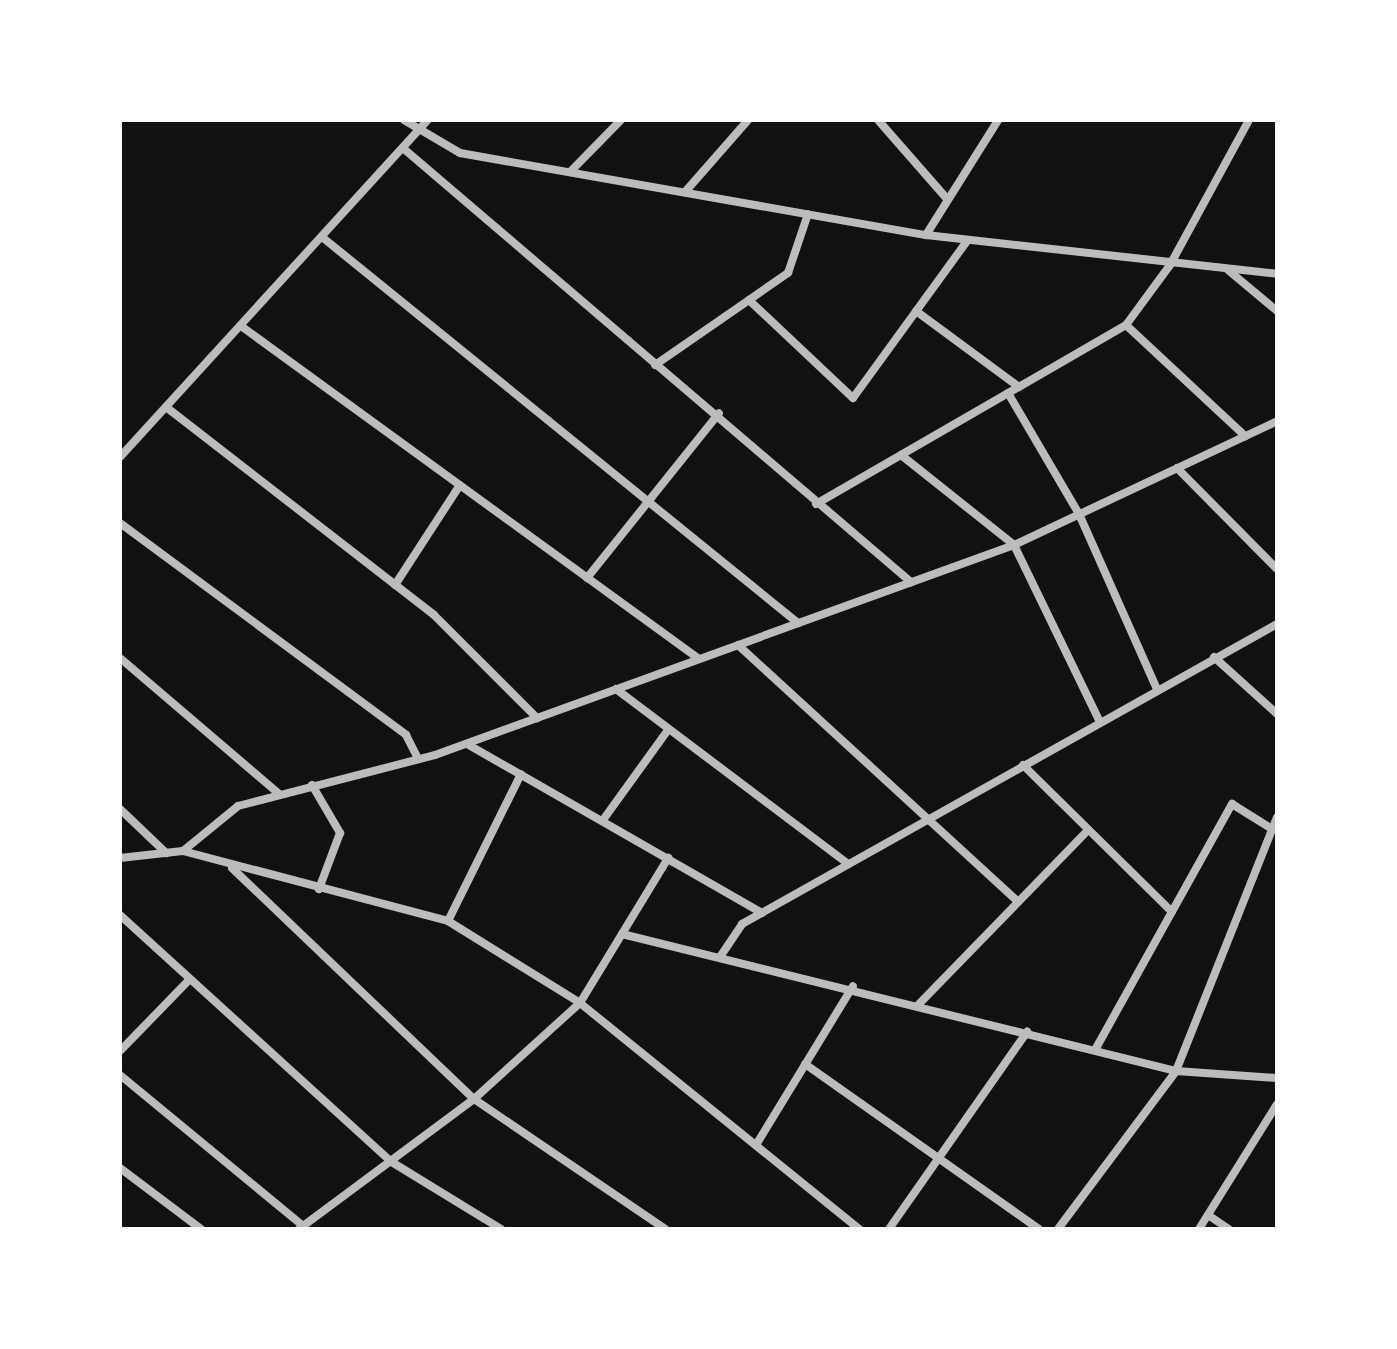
<!DOCTYPE html>
<style>
body{margin:0}
#map{position:relative;width:1397px;height:1349px;overflow:hidden;background:#111;font-family:Rubik,sans-serif}
div>[style]{position:absolute}
.minor>*{height:8px;margin:-4px;padding:0 4px;transform-origin:4px;border-radius:4px;background:#bcbcbc}
span{translate:-50% -50%;white-space:nowrap;text-align:center;line-height:1.15;-webkit-text-stroke:6px #fff;paint-order:stroke}
.frame{position:absolute;inset:0;border:122px solid #fff;pointer-events:none}
</style>
<div id="map">
<div class="minor">
<i style="left:404px;top:120px;width:65px;rotate:30.5deg"></i>
<i style="left:460px;top:153px;width:473px;rotate:10deg"></i>
<i style="left:926px;top:235px;width:353px;rotate:6.3deg"></i>
<i style="left:878px;top:120px;width:106px;rotate:48.8deg"></i>
<i style="left:404px;top:149px;width:667px;rotate:40.5deg"></i>
<i style="left:570px;top:172px;width:73px;rotate:-45.6deg"></i>
<i style="left:685px;top:192px;width:96px;rotate:-48.8deg"></i>
<i style="left:926px;top:235px;width:136px;rotate:-57.9deg"></i>
<i style="left:322px;top:237px;width:613px;rotate:39.04deg"></i>
<i style="left:1228px;top:270px;width:64px;rotate:39.9deg"></i>
<i style="left:749px;top:300px;width:143px;rotate:43.3deg"></i>
<i style="left:853px;top:398px;width:194px;rotate:-54deg"></i>
<i style="left:916px;top:311px;width:128px;rotate:36.4deg"></i>
<i style="left:1126px;top:325px;width:163px;rotate:43deg"></i>
<i style="left:241px;top:326px;width:566px;rotate:36.02deg"></i>
<i style="left:655px;top:365px;width:162px;rotate:-34.7deg"></i>
<i style="left:788px;top:273px;width:62px;rotate:-71.3deg"></i>
<i style="left:1008px;top:393px;width:140px;rotate:59.6deg"></i>
<i style="left:1079px;top:514px;width:192px;rotate:66deg"></i>
<i style="left:166px;top:407px;width:339px;rotate:37.8deg"></i>
<i style="left:434px;top:615px;width:146px;rotate:45deg"></i>
<i style="left:901px;top:455px;width:144px;rotate:38.5deg"></i>
<i style="left:1014px;top:545px;width:197px;rotate:64.1deg"></i>
<i style="left:120px;top:457px;width:457px;rotate:-47.6deg"></i>
<i style="left:1177px;top:468px;width:142px;rotate:45.3deg"></i>
<i style="left:816px;top:504px;width:358px;rotate:-30deg"></i>
<i style="left:1126px;top:325px;width:74px;rotate:-53.7deg"></i>
<i style="left:1170px;top:265px;width:165px;rotate:-61.4deg"></i>
<i style="left:120px;top:523px;width:356px;rotate:36.5deg"></i>
<i style="left:406px;top:735px;width:27px;rotate:63deg"></i>
<i style="left:587px;top:578px;width:211px;rotate:-51.3deg"></i>
<i style="left:395px;top:585px;width:119px;rotate:-57deg"></i>
<i style="left:738px;top:645px;width:380px;rotate:42.5deg"></i>
<i style="left:1214px;top:657px;width:85px;rotate:42.1deg"></i>
<i style="left:120px;top:658px;width:209px;rotate:40.5deg"></i>
<i style="left:616px;top:689px;width:291px;rotate:37deg"></i>
<i style="left:467px;top:744px;width:340px;rotate:29.8deg"></i>
<i style="left:1023px;top:765px;width:209px;rotate:44.6deg"></i>
<i style="left:312px;top:785px;width:56px;rotate:59.7deg"></i>
<i style="left:340px;top:833px;width:60px;rotate:110.6deg"></i>
<i style="left:120px;top:809px;width:64px;rotate:43.7deg"></i>
<i style="left:603px;top:820px;width:111px;rotate:-54.2deg"></i>
<i style="left:183px;top:851px;width:71px;rotate:-39.3deg"></i>
<i style="left:238px;top:806px;width:203px;rotate:-14.5deg"></i>
<i style="left:435px;top:755px;width:616px;rotate:-19.94deg"></i>
<i style="left:1014px;top:545px;width:291px;rotate:-25.2deg"></i>
<i style="left:120px;top:858px;width:63px;rotate:-6.3deg"></i>
<i style="left:183px;top:851px;width:274px;rotate:14.8deg"></i>
<i style="left:448px;top:921px;width:155px;rotate:31.8deg"></i>
<i style="left:580px;top:1003px;width:359px;rotate:39deg"></i>
<i style="left:232px;top:868px;width:335px;rotate:43.7deg"></i>
<i style="left:474px;top:1099px;width:231px;rotate:34.2deg"></i>
<i style="left:120px;top:915px;width:365px;rotate:42.3deg"></i>
<i style="left:390px;top:1161px;width:130px;rotate:31.5deg"></i>
<i style="left:448px;top:921px;width:164px;rotate:-63.6deg"></i>
<i style="left:622px;top:934px;width:571px;rotate:13.89deg"></i>
<i style="left:1176px;top:1071px;width:101px;rotate:4deg"></i>
<i style="left:720px;top:957px;width:40px;rotate:-56deg"></i>
<i style="left:742px;top:924px;width:613px;rotate:-29.28deg"></i>
<i style="left:919px;top:1004px;width:243px;rotate:-45.8deg"></i>
<i style="left:1095px;top:1050px;width:282px;rotate:-60.9deg"></i>
<i style="left:1232px;top:804px;width:47px;rotate:32deg"></i>
<i style="left:120px;top:1051px;width:100px;rotate:-45.8deg"></i>
<i style="left:805px;top:1064px;width:286px;rotate:35.2deg"></i>
<i style="left:120px;top:1075px;width:237px;rotate:39.5deg"></i>
<i style="left:756px;top:1145px;width:186px;rotate:-58.6deg"></i>
<i style="left:120px;top:1168px;width:101px;rotate:37deg"></i>
<i style="left:1208px;top:1215px;width:25px;rotate:34deg"></i>
<i style="left:299px;top:1229px;width:218px;rotate:-36.6deg"></i>
<i style="left:474px;top:1099px;width:143px;rotate:-42.2deg"></i>
<i style="left:580px;top:1003px;width:170px;rotate:-58.7deg"></i>
<i style="left:889px;top:1229px;width:241px;rotate:-55deg"></i>
<i style="left:1058px;top:1229px;width:197px;rotate:-53.2deg"></i>
<i style="left:1176px;top:1071px;width:273px;rotate:-68.3deg"></i>
<i style="left:1199px;top:1229px;width:147px;rotate:-58deg"></i>
</div>
<div class="frame"></div>
</div>
